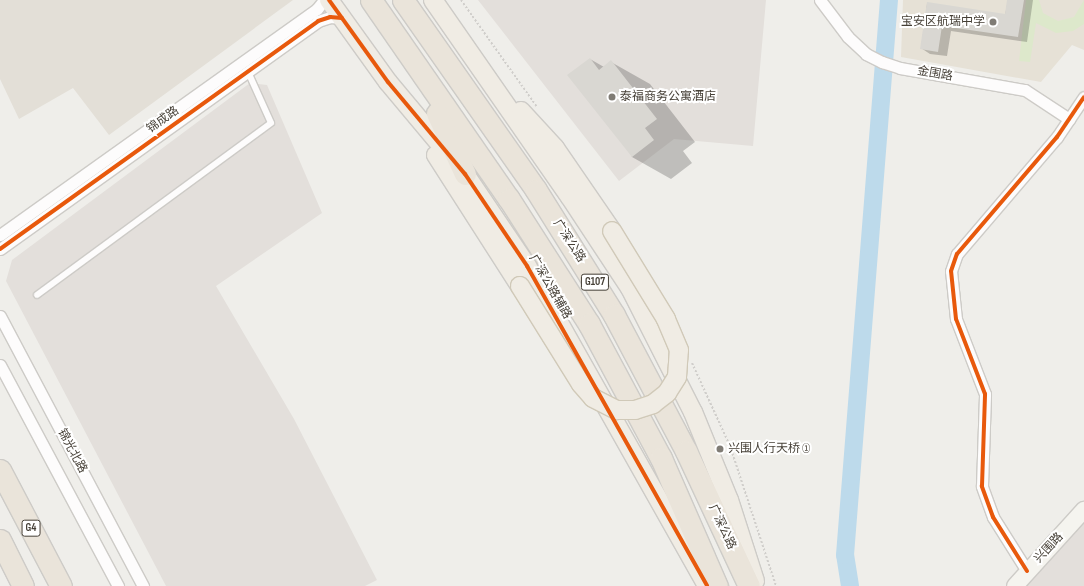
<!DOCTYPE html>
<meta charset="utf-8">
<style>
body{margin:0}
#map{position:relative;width:1084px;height:586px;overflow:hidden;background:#efeeea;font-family:"Sofia Sans Condensed","Noto Sans SC",sans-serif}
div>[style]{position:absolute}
.residential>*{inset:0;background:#e3dfd7}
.industrial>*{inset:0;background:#e3dfdb}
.education>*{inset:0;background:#e6e1d6}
.green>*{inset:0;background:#dde8cb}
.shadow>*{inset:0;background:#0003}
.river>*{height:18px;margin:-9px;padding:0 9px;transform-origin:9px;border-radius:9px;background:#bddaeb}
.building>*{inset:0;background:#d9d7d2}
.path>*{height:2px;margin-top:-1px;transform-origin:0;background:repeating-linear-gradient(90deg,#d0cecb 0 2px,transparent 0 4px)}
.roads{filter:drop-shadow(1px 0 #cdcbc7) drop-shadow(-1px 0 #cdcbc7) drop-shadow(0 1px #cdcbc7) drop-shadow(0 -1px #cdcbc7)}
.lane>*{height:5.5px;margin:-2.75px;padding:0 2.75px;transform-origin:2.75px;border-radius:2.75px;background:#fdfcfc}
.street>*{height:11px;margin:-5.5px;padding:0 5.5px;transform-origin:5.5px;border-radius:5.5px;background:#fdfcfc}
.secondary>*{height:16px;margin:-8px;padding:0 8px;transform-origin:8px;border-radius:8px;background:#f5f4ef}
.primary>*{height:18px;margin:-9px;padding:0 9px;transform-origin:9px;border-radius:9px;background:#f0ece4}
.highway>*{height:21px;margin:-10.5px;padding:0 10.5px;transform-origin:10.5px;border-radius:10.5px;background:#eae4da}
.bridges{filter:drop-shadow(1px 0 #d0c9b8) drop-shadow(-1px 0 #d0c9b8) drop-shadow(0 1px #d0c9b8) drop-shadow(0 -1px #d0c9b8)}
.primary-bridge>*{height:18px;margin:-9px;padding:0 9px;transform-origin:9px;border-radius:9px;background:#f0ece4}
.cycleway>*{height:4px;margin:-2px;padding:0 2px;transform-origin:2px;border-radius:2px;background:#e8590c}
.dots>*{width:11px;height:11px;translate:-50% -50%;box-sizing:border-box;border:2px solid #fff;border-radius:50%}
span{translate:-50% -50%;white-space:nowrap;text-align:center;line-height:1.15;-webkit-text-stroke:4px #fff;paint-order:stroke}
.shield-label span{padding:1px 3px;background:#fff;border:1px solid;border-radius:3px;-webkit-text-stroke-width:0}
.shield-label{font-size:11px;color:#453f36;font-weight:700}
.poi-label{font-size:12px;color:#453f36}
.right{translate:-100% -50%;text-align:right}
.left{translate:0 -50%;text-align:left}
.street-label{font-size:12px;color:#453f36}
</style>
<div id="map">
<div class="residential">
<i style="clip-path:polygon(0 0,293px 0,109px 135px,73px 88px,19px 119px,0 79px)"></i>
</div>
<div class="industrial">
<i style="clip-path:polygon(478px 0,766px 0,753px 146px,674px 139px,619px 181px)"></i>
<i style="clip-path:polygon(250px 83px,267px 85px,322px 213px,216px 286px,294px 419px,377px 580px,365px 586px,166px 586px,6px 281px,12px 260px)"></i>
<i style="clip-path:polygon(1084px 521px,1084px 586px,1025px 586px)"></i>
</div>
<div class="education">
<i style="clip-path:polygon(903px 0,1084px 0,1084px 50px,1072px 45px,1041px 82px,901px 57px)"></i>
</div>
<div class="green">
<i style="clip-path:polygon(1026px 0,1039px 0,1043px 13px,1058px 21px,1074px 17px,1084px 0,1084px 24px,1073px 31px,1056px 33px,1036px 23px,1030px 62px,1019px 61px)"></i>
</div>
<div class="shadow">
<i style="clip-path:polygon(1008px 0,1033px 0,1027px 42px,951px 31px,947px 56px,930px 54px,921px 48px,927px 4px,1005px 15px)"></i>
<i style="clip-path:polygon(590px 59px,604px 67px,611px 62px,650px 84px,695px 142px,683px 151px,692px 163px,671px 179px,632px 157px)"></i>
</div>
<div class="river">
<i style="left:850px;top:586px;width:31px;rotate:-99deg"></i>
<i style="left:845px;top:555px;width:557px;rotate:-85.47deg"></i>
</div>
<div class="building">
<i style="clip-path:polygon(1007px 0,1024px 0,1018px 37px,942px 26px,938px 52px,920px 49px,927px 2px,1005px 14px)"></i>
<i style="clip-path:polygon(590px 58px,599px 70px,611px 60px,657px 119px,645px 128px,654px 140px,632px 157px,567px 75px)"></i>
</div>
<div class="path">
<i style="left:461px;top:0;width:131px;rotate:54.6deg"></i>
<i style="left:692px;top:363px;width:91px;rotate:65.4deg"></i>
<i style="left:730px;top:446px;width:147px;rotate:71.8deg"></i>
</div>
<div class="roads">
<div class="lane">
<i style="left:37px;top:295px;width:290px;rotate:-36.3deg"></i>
<i style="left:271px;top:123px;width:56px;rotate:-114.3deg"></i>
</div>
<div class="street">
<i style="left:820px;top:0;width:46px;rotate:52.9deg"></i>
<i style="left:848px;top:37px;width:25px;rotate:43deg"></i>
<i style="left:866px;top:54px;width:18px;rotate:27deg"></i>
<i style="left:882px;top:62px;width:19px;rotate:18deg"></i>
<i style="left:900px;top:68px;width:127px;rotate:10deg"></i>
<i style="left:1025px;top:90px;width:53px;rotate:33.4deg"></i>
<i style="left:0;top:235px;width:389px;rotate:-35.5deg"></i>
<i style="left:317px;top:9px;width:11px;rotate:-52deg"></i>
<i style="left:0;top:249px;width:391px;rotate:-35.6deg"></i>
<i style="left:318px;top:21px;width:13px;rotate:-18deg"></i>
<i style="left:330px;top:17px;width:12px;rotate:5deg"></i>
<i style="left:0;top:316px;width:306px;rotate:62.1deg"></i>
<i style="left:0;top:365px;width:251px;rotate:61.9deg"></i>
<i style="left:1027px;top:571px;width:64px;rotate:-122.2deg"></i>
<i style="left:993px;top:517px;width:33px;rotate:-110deg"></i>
<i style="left:982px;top:486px;width:92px;rotate:-88.1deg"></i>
<i style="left:985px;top:394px;width:80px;rotate:-111.1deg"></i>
<i style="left:956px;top:319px;width:48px;rotate:-95.9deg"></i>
<i style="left:951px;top:271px;width:18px;rotate:-71deg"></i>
<i style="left:957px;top:254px;width:154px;rotate:-49.5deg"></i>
<i style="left:1057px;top:137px;width:48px;rotate:-56deg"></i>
</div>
<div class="secondary">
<i style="left:1015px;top:586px;width:103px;rotate:-47.8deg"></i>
</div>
<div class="primary">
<i style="left:329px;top:0;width:101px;rotate:54.3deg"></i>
<i style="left:388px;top:82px;width:120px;rotate:50.1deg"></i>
<i style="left:465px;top:174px;width:111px;rotate:56deg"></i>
<i style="left:527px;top:266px;width:367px;rotate:60.6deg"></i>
<i style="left:433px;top:0;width:240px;rotate:55.2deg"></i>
<i style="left:570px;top:197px;width:109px;rotate:56.6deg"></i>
<i style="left:630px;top:288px;width:139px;rotate:63.1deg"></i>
<i style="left:693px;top:412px;width:95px;rotate:67.8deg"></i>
<i style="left:729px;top:500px;width:85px;rotate:72.2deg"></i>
<i style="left:521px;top:111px;width:50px;rotate:47.4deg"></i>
<i style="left:555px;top:148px;width:101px;rotate:55.5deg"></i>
<i style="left:436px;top:155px;width:156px;rotate:57.3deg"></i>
</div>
<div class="highway">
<i style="left:371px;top:0;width:242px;rotate:55.3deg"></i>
<i style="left:509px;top:199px;width:148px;rotate:57.4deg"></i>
<i style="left:589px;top:324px;width:152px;rotate:61.8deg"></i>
<i style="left:661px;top:458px;width:140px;rotate:66.4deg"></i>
<i style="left:403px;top:0;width:232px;rotate:55deg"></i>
<i style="left:536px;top:190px;width:147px;rotate:58deg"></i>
<i style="left:614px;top:315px;width:154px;rotate:62.1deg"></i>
<i style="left:686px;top:451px;width:149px;rotate:65deg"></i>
<i style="left:437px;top:113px;width:67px;rotate:65.3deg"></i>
<i style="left:0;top:470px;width:131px;rotate:62.3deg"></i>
<i style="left:0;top:540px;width:51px;rotate:63.4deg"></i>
</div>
</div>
<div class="bridges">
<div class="primary-bridge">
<i style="left:520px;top:286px;width:115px;rotate:58.1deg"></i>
<i style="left:581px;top:384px;width:18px;rotate:49deg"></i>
<i style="left:593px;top:398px;width:27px;rotate:27deg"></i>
<i style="left:617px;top:410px;width:18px"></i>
<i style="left:635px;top:410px;width:19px;rotate:-18deg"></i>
<i style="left:653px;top:404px;width:18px;rotate:-38deg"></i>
<i style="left:667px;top:393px;width:19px;rotate:-58deg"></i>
<i style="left:677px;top:377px;width:27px;rotate:-86deg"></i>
<i style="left:679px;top:350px;width:34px;rotate:-113deg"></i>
<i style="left:666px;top:319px;width:103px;rotate:-121.5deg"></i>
</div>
</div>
<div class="cycleway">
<i style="left:329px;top:0;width:101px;rotate:54.3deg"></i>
<i style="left:388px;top:82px;width:120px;rotate:50.1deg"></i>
<i style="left:465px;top:174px;width:111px;rotate:56deg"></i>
<i style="left:527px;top:266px;width:367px;rotate:60.6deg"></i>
<i style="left:0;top:249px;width:391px;rotate:-35.6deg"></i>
<i style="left:318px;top:21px;width:13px;rotate:-18deg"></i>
<i style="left:330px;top:17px;width:12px;rotate:5deg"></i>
<i style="left:1027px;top:571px;width:64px;rotate:-122.2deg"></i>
<i style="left:993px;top:517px;width:33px;rotate:-110deg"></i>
<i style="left:982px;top:486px;width:92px;rotate:-88.1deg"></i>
<i style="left:985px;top:394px;width:80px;rotate:-111.1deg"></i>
<i style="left:956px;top:319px;width:48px;rotate:-95.9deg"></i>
<i style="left:951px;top:271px;width:18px;rotate:-71deg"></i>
<i style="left:957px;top:254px;width:154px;rotate:-49.5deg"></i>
<i style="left:1057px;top:137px;width:48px;rotate:-56deg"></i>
</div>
<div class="dots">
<i style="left:993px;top:22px;background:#807c75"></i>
<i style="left:612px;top:97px;background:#807c75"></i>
<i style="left:720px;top:449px;background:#807c75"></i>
</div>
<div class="shield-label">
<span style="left:595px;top:282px">G107</span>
<span style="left:31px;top:528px">G4</span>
</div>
<div class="poi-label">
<span class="right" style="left:985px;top:22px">宝安区航瑞中学</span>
<span class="left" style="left:620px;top:97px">泰福商务公寓酒店</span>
<span class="left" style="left:728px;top:449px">兴围人行天桥 ①</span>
</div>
<div class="street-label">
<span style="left:935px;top:74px;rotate:10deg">金围路</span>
<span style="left:163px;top:120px;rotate:-36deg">锦成路</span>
<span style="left:569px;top:241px;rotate:57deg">广深公路</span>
<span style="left:550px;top:287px;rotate:60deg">广深公路辅路</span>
<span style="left:72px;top:451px;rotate:62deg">锦光北路</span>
<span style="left:722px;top:527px;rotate:65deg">广深公路</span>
<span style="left:1049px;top:548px;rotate:-47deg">兴围路</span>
</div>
</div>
